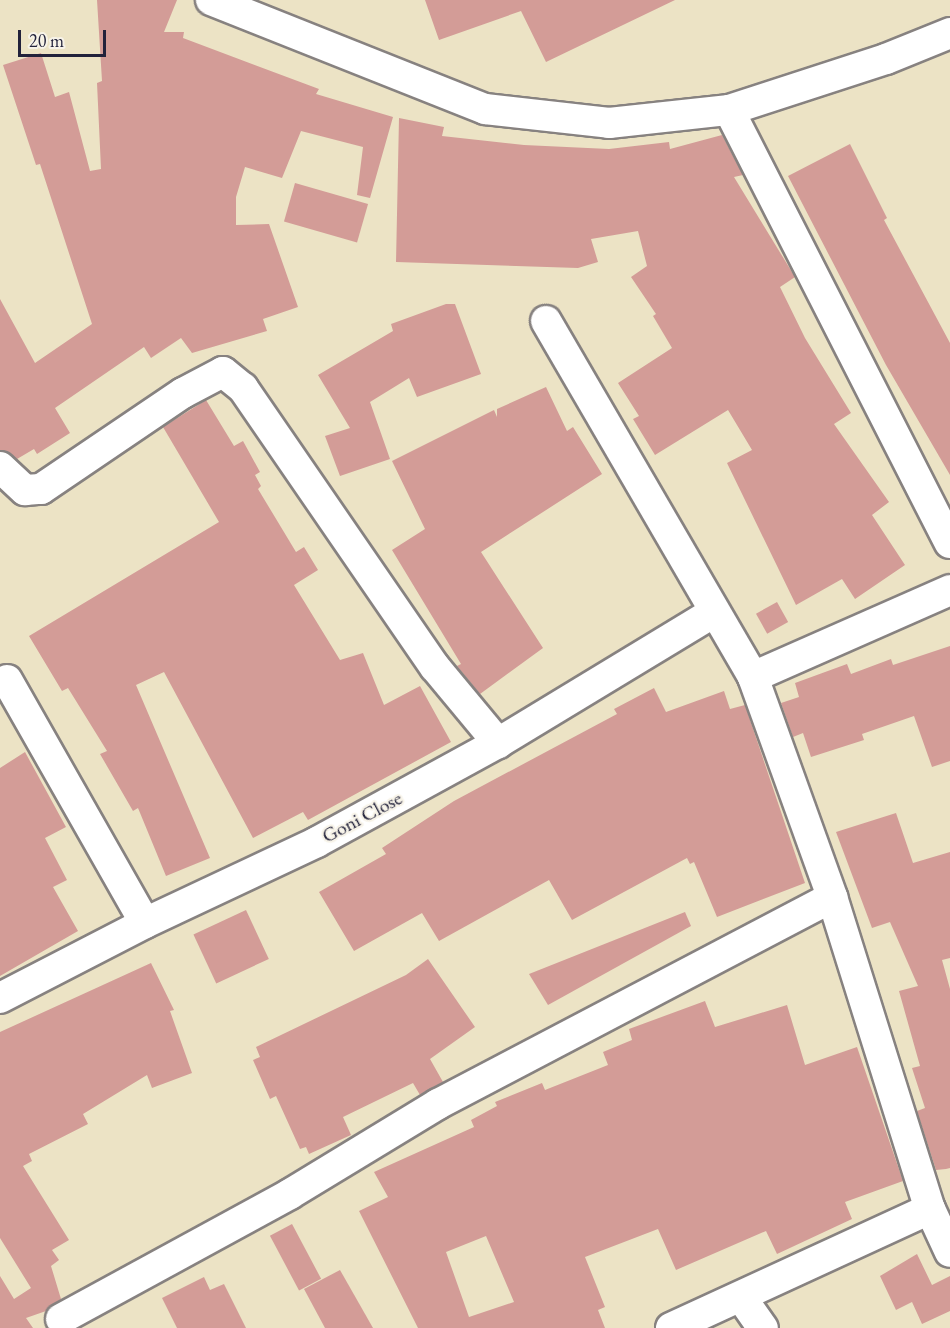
<!DOCTYPE html>
<style>
body{margin:0}
#map{position:relative;width:950px;height:1328px;overflow:hidden;background:#ece3c5;font-family:"EB Garamond",serif}
div>[style]{position:absolute}
.building>*{inset:0;background:#d39c97;transform-origin:0 0}
.roads{filter:drop-shadow(2px 0 #878280) drop-shadow(-2px 0 #878280) drop-shadow(0 2px #878280) drop-shadow(0 -2px #878280)}
.minor>*{height:30px;margin:-15px;padding:0 15px;transform-origin:15px;border-radius:15px;background:#fff}
span{translate:-50% -50%;white-space:nowrap;text-align:center;line-height:1.15;-webkit-text-stroke:4.5px #f7f3e8;paint-order:stroke}
.street-label{font-size:20px;color:#22223b}
.scale{position:absolute;left:18px;top:30px;width:88px;height:27px;box-sizing:border-box;border:3px solid #22223b;border-top:0;padding-left:8px;font-size:18px;line-height:21px;white-space:nowrap;color:#22223b;-webkit-text-stroke:4px #f7f3e8;paint-order:stroke}
</style>
<div id="map">
<div class="building">
<i style="clip-path:polygon(97px 0,177px 0,164px 32px,184px 32px,183px 38px,319px 89px,316px 94px,393px 117px,370px 198px,357px 195px,363px 147px,301px 131px,282px 178px,245px 167px,236px 197px,236px 225px,269px 224px,298px 307px,263px 319px,267px 331px,192px 353px,181px 338px,151px 358px,144px 347px,55px 408px,70px 433px,37px 454px,34px 449px,17px 459px,0 450px,0 299px,35px 363px,92px 324px,40px 164px,36px 165px,3px 65px,41px 53px,55px 97px,69px 92px,90px 171px,101px 169px,97px 83px,102px 81px)"></i>
<i style="clip-path:polygon(425px 0,675px 0,546px 62px,521px 11px,439px 40px)"></i>
<i style="clip-path:polygon(399px 118px,444px 127px,442px 136px,524px 145px,609px 149px,669px 142px,670px 149px,722px 135px,743px 175px,734px 177px,795px 277px,780px 287px,805px 338px,851px 413px,834px 424px,889px 502px,872px 515px,905px 565px,855px 599px,842px 579px,796px 605px,727px 463px,752px 450px,728px 410px,655px 455px,633px 419px,639px 416px,618px 383px,672px 348px,653px 316px,656px 314px,631px 277px,647px 266px,638px 231px,591px 239px,598px 262px,578px 268px,396px 262px)"></i>
<i style="clip-path:polygon(850px 144px,887px 218px,884px 220px,950px 343px,950px 475px,886px 365px,788px 176px)"></i>
<i style="left:295px;top:183px;width:76px;height:40px;rotate:16deg"></i>
<i style="clip-path:polygon(446px 304px,455px 304px,481px 374px,417px 397px,409px 378px,370px 402px,390px 459px,340px 476px,325px 436px,350px 428px,318px 375px,393px 331px,391px 324px)"></i>
<i style="clip-path:polygon(546px 387px,567px 431px,573px 427px,602px 474px,481px 552px,543px 648px,480px 694px,457px 666px,461px 664px,392px 550px,425px 529px,392px 461px,494px 410px,497px 417px,497px 409px)"></i>
<i style="clip-path:polygon(206px 400px,234px 446px,243px 441px,260px 472px,255px 475px,261px 486px,258px 489px,296px 552px,304px 547px,318px 570px,294px 585px,340px 660px,363px 653px,384px 705px,420px 686px,451px 742px,308px 820px,303px 812px,253px 838px,164px 672px,136px 685px,210px 858px,166px 876px,138px 808px,133px 811px,100px 754px,107px 751px,68px 688px,62px 691px,29px 636px,219px 522px,163px 427px)"></i>
<i style="left:777px;top:602px;width:23px;height:24px;rotate:61deg"></i>
<i style="clip-path:polygon(950px 646px,950px 761px,932px 767px,914px 716px,862px 734px,864px 740px,811px 757px,803px 733px,793px 737px,781px 703px,799px 697px,795px 683px,847px 664px,851px 674px,891px 659px,893px 665px)"></i>
<i style="clip-path:polygon(654px 688px,666px 712px,724px 691px,730px 709px,745px 705px,805px 883px,717px 917px,694px 862px,690px 864px,687px 858px,572px 920px,549px 880px,439px 941px,422px 913px,354px 951px,319px 892px,386px 854px,382px 848px,454px 801px,617px 714px,614px 709px)"></i>
<i style="clip-path:polygon(25px 752px,66px 827px,45px 838px,67px 880px,53px 887px,78px 931px,0 976px,0 768px)"></i>
<i style="clip-path:polygon(896px 813px,913px 863px,950px 852px,950px 958px,942px 960px,950px 989px,950px 1168px,946px 1169px,936px 1170px,917px 1111px,925px 1108px,912px 1068px,920px 1066px,899px 991px,918px 986px,890px 922px,872px 928px,836px 832px)"></i>
<i style="left:246px;top:910px;width:54px;height:58px;rotate:65deg"></i>
<i style="clip-path:polygon(685px 912px,691px 926px,548px 1005px,529px 974px)"></i>
<i style="clip-path:polygon(428px 959px,475px 1027px,430px 1059px,443px 1082px,420px 1095px,413px 1083px,343px 1117px,351px 1135px,309px 1154px,306px 1147px,300px 1149px,276px 1096px,270px 1099px,253px 1060px,260px 1057px,256px 1047px,406px 975px)"></i>
<i style="clip-path:polygon(151px 963px,174px 1010px,170px 1011px,192px 1073px,152px 1088px,147px 1075px,83px 1114px,88px 1124px,29px 1154px,32px 1161px,23px 1166px,69px 1240px,52px 1250px,59px 1260px,51px 1266px,61px 1299px,46px 1311px,26px 1318px,33px 1328px,0 1328px,0 1276px,14px 1299px,31px 1288px,0 1238px,0 1032px)"></i>
<i style="clip-path:polygon(evenodd,705px 1001px,715px 1027px,787px 1005px,805px 1065px,857px 1047px,903px 1181px,845px 1202px,852px 1219px,777px 1254px,766px 1231px,676px 1270px,658px 1229px,585px 1257px,605px 1307px,598px 1310px,605px 1328px,418px 1328px,359px 1211px,388px 1197px,374px 1172px,474px 1127px,471px 1120px,497px 1106px,495px 1102px,542px 1083px,545px 1090px,608px 1065px,603px 1052px,632px 1040px,629px 1029px,705px 1001px,486px 1236px,514px 1302px,469px 1317px,446px 1252px,486px 1236px)"></i>
<i style="left:292px;top:1224px;width:62px;height:25px;rotate:62deg"></i>
<i style="clip-path:polygon(917px 1254px,932px 1285px,950px 1276px,950px 1311px,922px 1324px,912px 1302px,896px 1310px,880px 1276px)"></i>
<i style="clip-path:polygon(340px 1270px,373px 1328px,325px 1328px,304px 1289px)"></i>
<i style="clip-path:polygon(204px 1277px,210px 1290px,224px 1284px,246px 1328px,177px 1328px,162px 1298px)"></i>
</div>
<div class="roads">
<div class="minor">
<i style="left:211px;top:0;width:295px;rotate:21.7deg"></i>
<i style="left:485px;top:109px;width:125px;rotate:6.4deg"></i>
<i style="left:609px;top:123px;width:121px;rotate:-6.2deg"></i>
<i style="left:729px;top:110px;width:165px;rotate:-18deg"></i>
<i style="left:886px;top:59px;width:69px;rotate:-22.1deg"></i>
<i style="left:729px;top:110px;width:486px;rotate:63deg"></i>
<i style="left:546px;top:321px;width:412px;rotate:59.8deg"></i>
<i style="left:753px;top:677px;width:234px;rotate:70.2deg"></i>
<i style="left:832px;top:897px;width:327px;rotate:72.6deg"></i>
<i style="left:930px;top:1209px;width:47px;rotate:65.1deg"></i>
<i style="left:0;top:467px;width:34px;rotate:43deg"></i>
<i style="left:25px;top:490px;width:16px;rotate:-4deg"></i>
<i style="left:41px;top:489px;width:171px;rotate:-34.1deg"></i>
<i style="left:183px;top:393px;width:45px;rotate:-27.7deg"></i>
<i style="left:223px;top:372px;width:26px;rotate:39deg"></i>
<i style="left:243px;top:388px;width:339px;rotate:55.5deg"></i>
<i style="left:435px;top:667px;width:99px;rotate:50.3deg"></i>
<i style="left:753px;top:677px;width:215px;rotate:-23.8deg"></i>
<i style="left:7px;top:680px;width:279px;rotate:60.4deg"></i>
<i style="left:0;top:998px;width:163px;rotate:-27.3deg"></i>
<i style="left:145px;top:923px;width:190px;rotate:-25.2deg"></i>
<i style="left:317px;top:842px;width:206px;rotate:-28.7deg"></i>
<i style="left:498px;top:743px;width:251px;rotate:-31.2deg"></i>
<i style="left:741px;top:1297px;width:38px;rotate:55deg"></i>
<i style="left:61px;top:1319px;width:261px;rotate:-28.6deg"></i>
<i style="left:290px;top:1194px;width:173px;rotate:-31.3deg"></i>
<i style="left:438px;top:1104px;width:445px;rotate:-27.7deg"></i>
<i style="left:671px;top:1328px;width:285px;rotate:-24.7deg"></i>
</div>
</div>
<div class="street-label">
<span style="left:362px;top:817px;rotate:-28deg">Goni Close</span>
</div>
<div class="scale">20 m</div>
</div>
